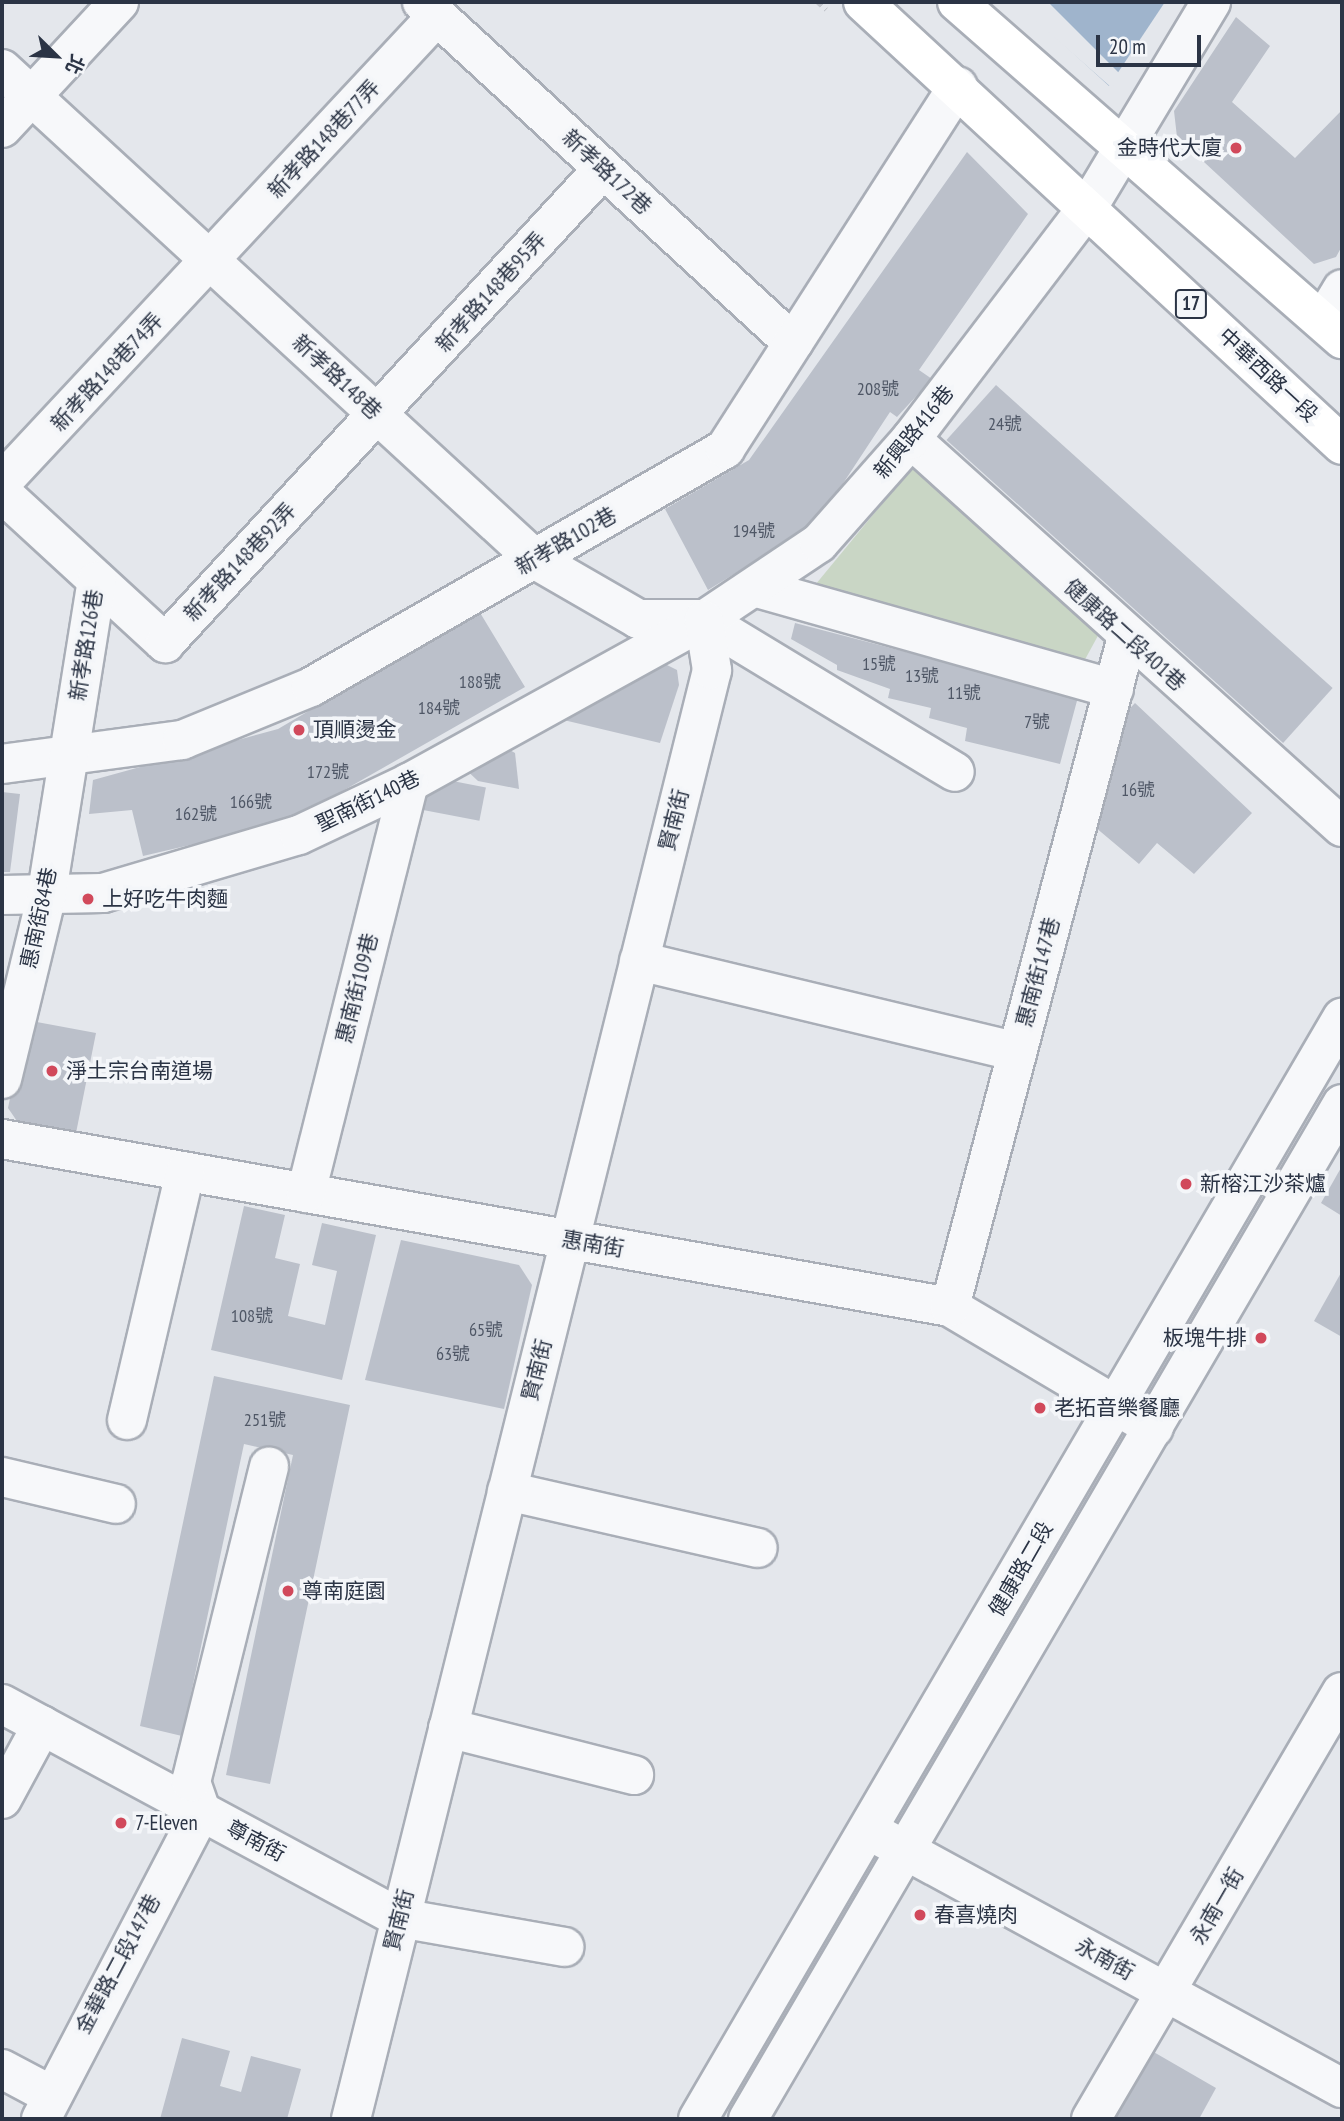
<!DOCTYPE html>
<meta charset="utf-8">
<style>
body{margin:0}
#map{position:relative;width:1344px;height:2121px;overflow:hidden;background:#e4e7ec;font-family:"PT Sans Narrow","Noto Sans TC",sans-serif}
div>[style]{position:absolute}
.green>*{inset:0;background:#c9d6c5}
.water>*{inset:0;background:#9fb4cc}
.pier>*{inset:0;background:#e4e7ec}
.building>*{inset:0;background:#bbc0ca;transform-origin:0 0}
.path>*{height:4.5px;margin-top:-2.25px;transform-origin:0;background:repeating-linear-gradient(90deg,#c2c5cb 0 5px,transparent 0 10px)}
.roads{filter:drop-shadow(2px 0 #a9aeb7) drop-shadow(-2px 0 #a9aeb7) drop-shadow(0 2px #a9aeb7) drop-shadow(0 -2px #a9aeb7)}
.minor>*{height:38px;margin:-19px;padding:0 19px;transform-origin:19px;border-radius:19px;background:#f7f8fa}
.major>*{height:38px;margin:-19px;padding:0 19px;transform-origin:19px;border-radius:19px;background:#fff}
.dots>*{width:19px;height:19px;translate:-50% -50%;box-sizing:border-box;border:4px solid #f4f6f9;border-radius:50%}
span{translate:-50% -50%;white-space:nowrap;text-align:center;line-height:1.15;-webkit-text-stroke:7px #f4f6f9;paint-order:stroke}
.number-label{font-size:18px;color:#4f5766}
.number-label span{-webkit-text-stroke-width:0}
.shield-label span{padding:2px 5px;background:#f4f6f9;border:2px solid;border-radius:5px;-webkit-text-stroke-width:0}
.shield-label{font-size:19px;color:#2b3445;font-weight:700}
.street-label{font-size:21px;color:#2b3445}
.poi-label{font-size:21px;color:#2b3445}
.right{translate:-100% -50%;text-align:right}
.left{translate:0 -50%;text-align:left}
.frame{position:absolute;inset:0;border:4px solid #2b3445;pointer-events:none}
.north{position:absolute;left:21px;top:21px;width:70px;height:70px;-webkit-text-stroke:5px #f4f6f9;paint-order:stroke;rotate:114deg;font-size:19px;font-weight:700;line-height:28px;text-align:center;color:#2b3445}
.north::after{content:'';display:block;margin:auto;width:24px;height:32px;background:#2b3445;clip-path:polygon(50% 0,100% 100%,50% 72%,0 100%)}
.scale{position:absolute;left:1096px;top:35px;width:105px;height:32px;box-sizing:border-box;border:4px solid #2b3445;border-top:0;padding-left:9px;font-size:21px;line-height:24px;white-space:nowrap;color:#2b3445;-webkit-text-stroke:5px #f4f6f9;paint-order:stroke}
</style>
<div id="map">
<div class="green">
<i style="clip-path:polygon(914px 465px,1100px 632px,1082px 665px,811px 590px)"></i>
</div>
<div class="water">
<i style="clip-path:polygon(1017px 2px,1165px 2px,1109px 86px)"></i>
</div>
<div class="pier">
<i style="clip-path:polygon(1014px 2px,1048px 2px,1121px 75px,1112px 88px)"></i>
</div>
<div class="building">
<i style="clip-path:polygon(1236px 17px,1270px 46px,1232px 102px,1295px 158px,1342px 110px,1342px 246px,1336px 257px,1314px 264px,1177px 137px,1174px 111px)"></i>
<i style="clip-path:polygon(967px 152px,1028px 214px,919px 370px,932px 379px,897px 417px,890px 412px,817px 523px,708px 590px,665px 509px,749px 460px)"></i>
<i style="left:996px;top:385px;width:453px;height:74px;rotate:42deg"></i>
<i style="clip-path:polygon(479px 611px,525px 687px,288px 822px,143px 856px,132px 810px,89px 814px,93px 780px,278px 729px)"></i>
<i style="clip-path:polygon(795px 623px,1078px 697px,1060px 764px,965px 741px,967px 728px,929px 718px,931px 708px,888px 698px,890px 689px,837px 670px,837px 665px,791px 639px)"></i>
<i style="clip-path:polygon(655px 659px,677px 670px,679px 685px,660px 743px,551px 717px)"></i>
<i style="clip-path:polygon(1135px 703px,1252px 813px,1194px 874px,1157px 843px,1139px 864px,1095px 827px,1116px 723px)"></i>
<i style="clip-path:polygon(497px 743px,515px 753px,519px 789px,478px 781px,462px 766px)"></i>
<i style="left:427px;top:776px;width:60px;height:34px;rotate:11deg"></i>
<i style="clip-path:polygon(2px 792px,20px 794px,10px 872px,2px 872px)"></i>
<i style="clip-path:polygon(26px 1020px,96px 1033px,75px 1138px,21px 1127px,8px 1108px)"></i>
<i style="clip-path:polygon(1342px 1166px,1342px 1216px,1321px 1203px)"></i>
<i style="clip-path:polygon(244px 1206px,285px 1215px,275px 1258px,300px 1264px,288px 1316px,325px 1325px,337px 1271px,312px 1265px,322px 1223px,376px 1235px,342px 1380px,211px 1350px)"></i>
<i style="clip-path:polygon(401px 1240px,519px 1265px,532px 1285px,504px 1409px,365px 1380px)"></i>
<i style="clip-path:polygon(1342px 1271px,1342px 1337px,1314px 1321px)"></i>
<i style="clip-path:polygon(214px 1376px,350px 1405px,270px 1784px,226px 1775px,293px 1455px,244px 1444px,182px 1736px,140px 1726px)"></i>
<i style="clip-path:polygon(182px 2038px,230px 2051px,220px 2086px,241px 2092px,251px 2056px,301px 2069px,287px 2119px,160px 2119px)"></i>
<i style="clip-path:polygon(1145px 2047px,1216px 2088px,1199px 2119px,1112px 2119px)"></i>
</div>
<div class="path">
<i style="left:818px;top:2px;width:11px;rotate:41deg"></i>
</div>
<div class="roads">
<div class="minor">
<i style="left:422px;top:2px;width:504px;rotate:42.59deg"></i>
<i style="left:2px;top:69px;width:725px;rotate:42.6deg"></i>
<i style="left:536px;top:560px;width:118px;rotate:30deg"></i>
<i style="left:638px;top:619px;width:61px"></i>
<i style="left:2px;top:128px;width:172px;rotate:-47.1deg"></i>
<i style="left:1323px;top:321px;width:37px;rotate:-59deg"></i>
<i style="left:911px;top:439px;width:580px;rotate:41.99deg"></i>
<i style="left:2px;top:482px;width:637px;rotate:-46.97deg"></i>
<i style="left:2px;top:493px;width:222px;rotate:42.6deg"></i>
<i style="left:165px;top:643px;width:645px;rotate:-47.26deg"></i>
<i style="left:757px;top:588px;width:371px;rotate:15.8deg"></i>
<i style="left:704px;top:620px;width:293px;rotate:31.2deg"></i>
<i style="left:2px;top:764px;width:182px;rotate:-7.6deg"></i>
<i style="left:182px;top:740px;width:139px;rotate:-22.3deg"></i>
<i style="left:311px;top:687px;width:478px;rotate:-29.9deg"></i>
<i style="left:725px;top:449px;width:431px;rotate:-57.3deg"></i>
<i style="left:2px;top:895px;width:101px;rotate:-1.1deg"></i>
<i style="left:103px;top:893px;width:204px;rotate:-16.5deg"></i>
<i style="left:299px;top:835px;width:122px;rotate:-25.3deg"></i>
<i style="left:409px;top:783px;width:337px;rotate:-28.9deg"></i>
<i style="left:704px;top:620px;width:138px;rotate:-33.8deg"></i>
<i style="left:819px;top:543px;width:139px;rotate:-48.5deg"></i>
<i style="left:911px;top:439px;width:292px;rotate:-52.7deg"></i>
<i style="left:1088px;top:207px;width:239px;rotate:-59deg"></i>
<i style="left:639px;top:961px;width:389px;rotate:13.5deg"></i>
<i style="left:2px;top:1079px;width:186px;rotate:-76.3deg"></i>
<i style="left:46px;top:898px;width:321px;rotate:-80.9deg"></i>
<i style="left:2px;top:1139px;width:963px;rotate:10.05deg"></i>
<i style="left:950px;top:1307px;width:237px;rotate:30.7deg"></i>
<i style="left:306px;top:1193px;width:423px;rotate:-75.9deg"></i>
<i style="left:950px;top:1307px;width:693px;rotate:-75.2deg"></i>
<i style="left:127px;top:1420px;width:255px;rotate:-76.8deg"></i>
<i style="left:2px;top:1477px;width:117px;rotate:13.3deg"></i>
<i style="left:507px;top:1491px;width:257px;rotate:12.8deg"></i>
<i style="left:2px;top:1704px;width:452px;rotate:28.3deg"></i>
<i style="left:400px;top:1918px;width:167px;rotate:10deg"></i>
<i style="left:448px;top:1728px;width:192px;rotate:14.2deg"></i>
<i style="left:2px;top:1799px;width:84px;rotate:-61.6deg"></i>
<i style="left:883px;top:1838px;width:523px;rotate:28.58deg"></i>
<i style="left:2px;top:2069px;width:53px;rotate:28deg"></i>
<i style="left:41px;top:2119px;width:347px;rotate:-62.5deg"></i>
<i style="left:201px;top:1811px;width:31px;rotate:-109deg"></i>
<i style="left:191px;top:1782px;width:325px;rotate:-76.1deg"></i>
<i style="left:351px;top:2119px;width:1493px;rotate:-76.01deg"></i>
<i style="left:712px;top:670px;width:51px;rotate:-99.1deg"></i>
<i style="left:698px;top:2119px;width:1276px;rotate:-59.68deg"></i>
<i style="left:748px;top:2119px;width:1176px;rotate:-59.66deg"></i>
<i style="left:1091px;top:2119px;width:495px;rotate:-59.6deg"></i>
</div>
<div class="major">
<i style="left:863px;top:2px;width:652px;rotate:42.76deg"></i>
<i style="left:957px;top:2px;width:512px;rotate:41.2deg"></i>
</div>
</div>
<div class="dots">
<i style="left:1236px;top:148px;background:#d1495b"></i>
<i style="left:299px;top:730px;background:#d1495b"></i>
<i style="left:88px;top:899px;background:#d1495b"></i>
<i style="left:52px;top:1071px;background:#d1495b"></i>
<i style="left:1186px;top:1184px;background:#d1495b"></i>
<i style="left:1261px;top:1338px;background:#d1495b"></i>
<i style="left:1040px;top:1408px;background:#d1495b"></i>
<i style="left:288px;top:1591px;background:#d1495b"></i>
<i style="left:121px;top:1823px;background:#d1495b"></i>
<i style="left:920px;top:1915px;background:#d1495b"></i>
</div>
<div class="number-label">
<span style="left:878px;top:389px">208號</span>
<span style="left:1005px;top:424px">24號</span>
<span style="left:754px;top:531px">194號</span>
<span style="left:879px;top:664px">15號</span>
<span style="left:922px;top:676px">13號</span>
<span style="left:480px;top:682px">188號</span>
<span style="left:964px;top:693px">11號</span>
<span style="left:439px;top:708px">184號</span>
<span style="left:1037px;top:722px">7號</span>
<span style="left:328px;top:772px">172號</span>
<span style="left:1138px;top:790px">16號</span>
<span style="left:251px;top:802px">166號</span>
<span style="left:196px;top:814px">162號</span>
<span style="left:252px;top:1316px">108號</span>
<span style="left:486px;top:1330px">65號</span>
<span style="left:453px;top:1354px">63號</span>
<span style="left:265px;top:1420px">251號</span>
</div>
<div class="shield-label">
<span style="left:1191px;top:304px">17</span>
</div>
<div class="street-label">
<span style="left:324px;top:139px;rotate:-47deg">新孝路148巷77弄</span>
<span style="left:607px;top:172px;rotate:43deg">新孝路172巷</span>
<span style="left:491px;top:292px;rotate:-48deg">新孝路148巷95弄</span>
<span style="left:107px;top:372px;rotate:-47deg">新孝路148巷74弄</span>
<span style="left:1268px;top:375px;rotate:43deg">中華西路一段</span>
<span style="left:337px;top:377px;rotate:43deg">新孝路148巷</span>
<span style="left:914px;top:432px;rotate:-51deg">新興路416巷</span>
<span style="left:566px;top:541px;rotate:-30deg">新孝路102巷</span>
<span style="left:240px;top:562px;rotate:-47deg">新孝路148巷92弄</span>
<span style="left:1125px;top:635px;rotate:42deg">健康路二段401巷</span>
<span style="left:86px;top:645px;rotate:-81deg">新孝路126巷</span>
<span style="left:368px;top:801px;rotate:-26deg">聖南街140巷</span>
<span style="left:674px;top:820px;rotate:-76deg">賢南街</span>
<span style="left:39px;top:918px;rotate:-78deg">惠南街84巷</span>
<span style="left:1038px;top:972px;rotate:-75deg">惠南街147巷</span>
<span style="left:357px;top:988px;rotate:-76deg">惠南街109巷</span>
<span style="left:593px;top:1244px;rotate:10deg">惠南街</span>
<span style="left:537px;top:1370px;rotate:-76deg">賢南街</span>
<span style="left:1021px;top:1569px;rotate:-60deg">健康路二段</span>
<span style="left:256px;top:1841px;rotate:28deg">尊南街</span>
<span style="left:1217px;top:1906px;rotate:-60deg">永南一街</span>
<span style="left:399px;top:1920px;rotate:-76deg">賢南街</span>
<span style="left:1105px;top:1959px;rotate:29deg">永南街</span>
<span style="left:118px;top:1964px;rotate:-62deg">金華路二段147巷</span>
</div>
<div class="poi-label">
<span class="right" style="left:1222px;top:148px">金時代大廈</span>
<span class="left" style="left:313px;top:730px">頂順燙金</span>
<span class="left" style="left:102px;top:899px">上好吃牛肉麵</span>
<span class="left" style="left:66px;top:1071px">淨土宗台南道場</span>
<span class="left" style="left:1200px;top:1184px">新榕江沙茶爐</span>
<span class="right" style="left:1247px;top:1338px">板塊牛排</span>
<span class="left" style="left:1054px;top:1408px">老拓音樂餐廳</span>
<span class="left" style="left:302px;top:1591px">尊南庭園</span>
<span class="left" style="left:135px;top:1823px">7-Eleven</span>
<span class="left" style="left:934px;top:1915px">春喜燒肉</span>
</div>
<div class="frame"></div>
<div class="north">北</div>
<div class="scale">20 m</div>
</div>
